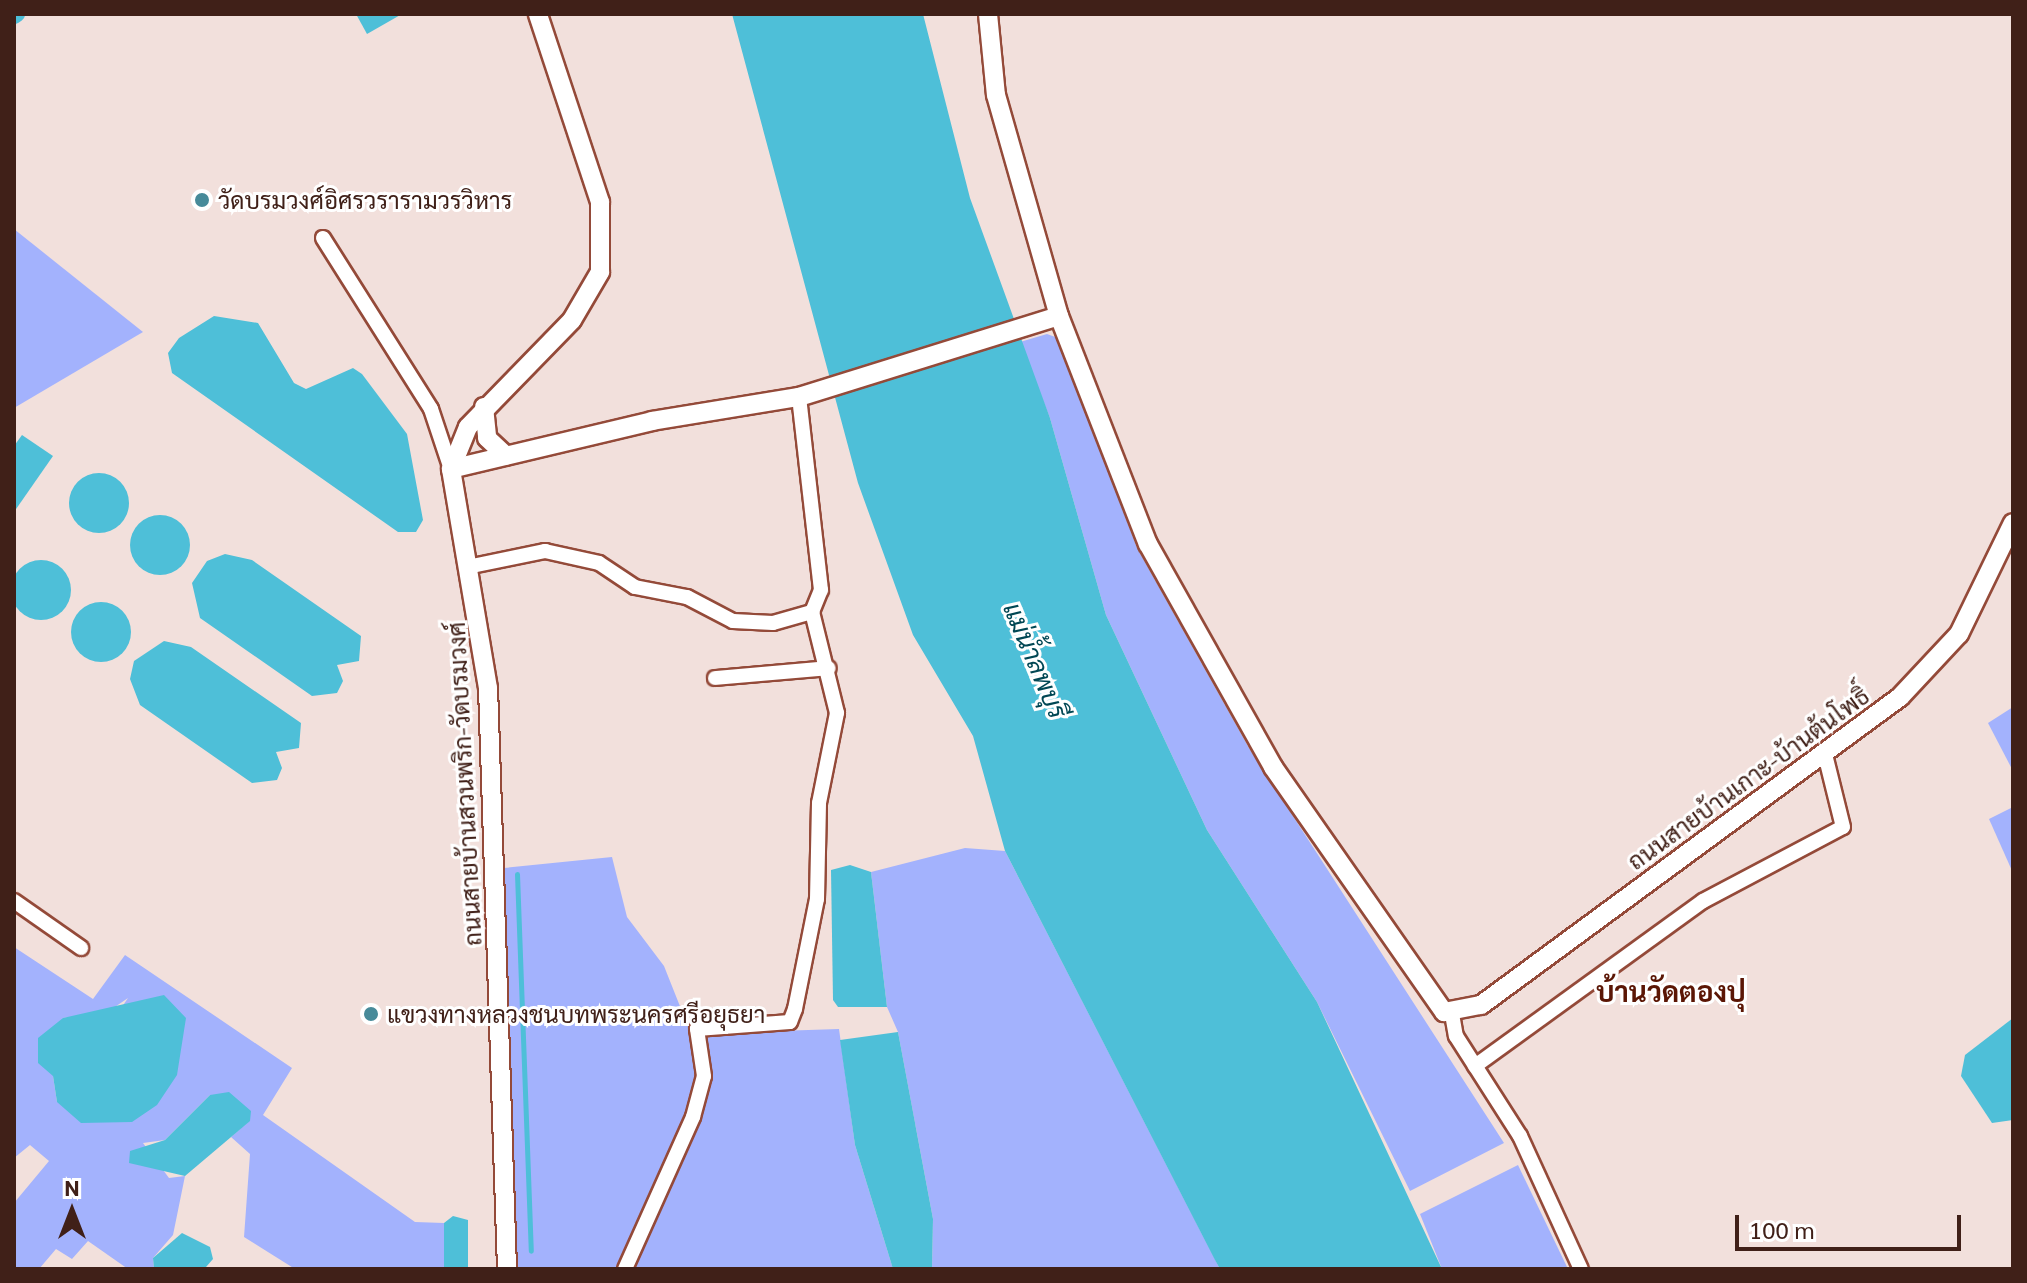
<!DOCTYPE html>
<meta charset="utf-8">
<style>
body{margin:0}
#map{position:relative;width:2027px;height:1283px;overflow:hidden;background:#f2e0dc;font-family:Georgia,Sarabun,serif}
div>[style]{position:absolute}
.green>*{inset:0;background:#a3b2fd}
.water>*{inset:0;background:#4ebfd8}
.round{border-radius:50%}
.stream>*{height:5px;margin:-2.5px;padding:0 2.5px;transform-origin:2.5px;border-radius:2.5px;background:#4ebfd8}
.canal>*{height:16px;margin:-8px;padding:0 8px;transform-origin:8px;border-radius:8px;background:#4ebfd8}
.roads{filter:drop-shadow(2px 0 #944a39) drop-shadow(-2px 0 #944a39) drop-shadow(0 2px #944a39) drop-shadow(0 -2px #944a39)}
.street>*{height:14px;margin:-7px;padding:0 7px;transform-origin:7px;border-radius:7px;background:#fff}
.secondary>*{height:18px;margin:-9px;padding:0 9px;transform-origin:9px;border-radius:9px;background:#fff}
.dots>*{width:22px;height:22px;translate:-50% -50%;box-sizing:border-box;border:4px solid #fff;border-radius:50%}
span{translate:-50% -50%;white-space:nowrap;text-align:center;line-height:1.15;-webkit-text-stroke:6px #fff;paint-order:stroke}
.poi-label{font-size:24px;color:#402018}
.left{translate:0 -50%;text-align:left}
.street-label{font-size:24px;color:#402018}
.water-label{font-size:26px;color:#004754;font-style:italic}
.quarter-label{font-size:28px;color:#5b1605;font-weight:700}
.frame{position:absolute;inset:0;border:16px solid #402018;pointer-events:none}
.north{position:absolute;left:32px;top:1171px;width:80px;height:80px;-webkit-text-stroke:6px #fff;paint-order:stroke;rotate:0deg;font-size:22px;font-weight:700;line-height:32px;text-align:center;color:#402018}
.north::after{content:'';display:block;margin:auto;width:28px;height:36px;background:#402018;clip-path:polygon(50% 0,100% 100%,50% 72%,0 100%)}
.scale{position:absolute;left:1735px;top:1215px;width:226px;height:36px;box-sizing:border-box;border:4px solid #402018;border-top:0;padding-left:10px;font-size:24px;line-height:28px;white-space:nowrap;color:#402018;-webkit-text-stroke:6px #fff;paint-order:stroke}
</style>
<div id="map">
<div class="green">
<i style="clip-path:polygon(14px 229px,143px 332px,14px 408px)"></i>
<i style="clip-path:polygon(1047px 334px,1058px 338px,1137px 548px,1249px 748px,1504px 1143px,1410px 1191px,1317px 1002px,1207px 830px,1106px 615px,1050px 418px,1020px 342px)"></i>
<i style="clip-path:polygon(2013px 707px,2013px 771px,1988px 723px)"></i>
<i style="clip-path:polygon(2013px 807px,2013px 873px,1989px 819px)"></i>
<i style="clip-path:polygon(965px 848px,1005px 851px,1220px 1269px,932px 1269px,933px 1219px,898px 1032px,887px 1007px,871px 872px)"></i>
<i style="clip-path:polygon(612px 857px,627px 917px,664px 966px,691px 1034px,839px 1029px,855px 1145px,893px 1269px,517px 1269px,504px 868px)"></i>
<i style="clip-path:polygon(evenodd,14px 947px,93px 999px,125px 955px,292px 1068px,263px 1115px,415px 1222px,444px 1223px,444px 1269px,295px 1269px,244px 1237px,250px 1154px,231px 1137px,249px 1121px,210px 1095px,165px 1140px,143px 1143px,169px 1178px,185px 1176px,173px 1235px,153px 1258px,154px 1269px,128px 1269px,88px 1241px,72px 1259px,56px 1249px,39px 1269px,14px 1269px,14px 1203px,49px 1161px,30px 1145px,14px 1158px,14px 947px,128px 998px,57px 1102px,53px 1076px,63px 1018px,106px 1013px,128px 998px)"></i>
<i style="clip-path:polygon(1518px 1165px,1568px 1269px,1442px 1269px,1420px 1214px)"></i>
</div>
<div class="water">
<i style="clip-path:polygon(356px 14px,402px 14px,367px 34px)"></i>
<i style="clip-path:polygon(732px 14px,923px 14px,970px 198px,1050px 418px,1106px 615px,1207px 830px,1317px 1002px,1442px 1269px,1220px 1269px,1215px 1260px,1005px 851px,973px 736px,913px 635px,858px 483px)"></i>
<i style="clip-path:polygon(214px 316px,258px 323px,294px 383px,306px 389px,353px 368px,362px 374px,407px 434px,423px 520px,416px 532px,398px 532px,172px 373px,168px 353px,179px 338px)"></i>
<i style="clip-path:polygon(22px 435px,53px 456px,14px 512px,14px 446px)"></i>
<i class="round" style="left:69px;top:473px;width:60px;height:60px"></i>
<i class="round" style="left:130px;top:515px;width:60px;height:60px"></i>
<i style="clip-path:polygon(225px 554px,252px 560px,361px 636px,359px 661px,337px 665px,343px 681px,337px 693px,312px 696px,200px 618px,192px 583px,207px 561px)"></i>
<i class="round" style="left:11px;top:560px;width:60px;height:60px"></i>
<i class="round" style="left:71px;top:602px;width:60px;height:60px"></i>
<i style="clip-path:polygon(164px 641px,191px 647px,301px 723px,299px 748px,276px 752px,282px 768px,277px 780px,252px 783px,140px 705px,130px 679px,134px 661px)"></i>
<i style="clip-path:polygon(850px 865px,871px 872px,887px 1007px,838px 1007px,833px 1000px,831px 870px)"></i>
<i style="clip-path:polygon(164px 995px,186px 1018px,177px 1075px,157px 1105px,132px 1122px,81px 1123px,57px 1102px,53px 1076px,38px 1063px,38px 1038px,63px 1018px)"></i>
<i style="clip-path:polygon(2013px 1018px,2013px 1120px,1992px 1123px,1961px 1076px,1965px 1055px)"></i>
<i style="clip-path:polygon(898px 1032px,933px 1219px,932px 1269px,893px 1269px,855px 1145px,840px 1040px)"></i>
<i style="clip-path:polygon(229px 1092px,251px 1111px,250px 1121px,185px 1176px,129px 1163px,130px 1151px,165px 1140px,210px 1095px)"></i>
<i style="clip-path:polygon(453px 1216px,468px 1220px,468px 1269px,444px 1269px,444px 1223px)"></i>
<i style="clip-path:polygon(182px 1233px,210px 1247px,213px 1259px,206px 1267px,154px 1269px,153px 1258px)"></i>
</div>
<div class="stream">
<i style="left:517px;top:874px;width:377px;rotate:87.9deg"></i>
</div>
<div class="canal">
<i style="left:14px;top:16px;width:4px;rotate:-34deg"></i>
</div>
<div class="roads">
<div class="street">
<i style="left:323px;top:238px;width:202px;rotate:57.7deg"></i>
<i style="left:431px;top:409px;width:63px;rotate:71.6deg"></i>
<i style="left:472px;top:566px;width:75px;rotate:-11.6deg"></i>
<i style="left:545px;top:551px;width:55px;rotate:12.5deg"></i>
<i style="left:599px;top:563px;width:43px;rotate:33.7deg"></i>
<i style="left:635px;top:587px;width:53px;rotate:10.9deg"></i>
<i style="left:687px;top:597px;width:52px;rotate:27.6deg"></i>
<i style="left:733px;top:621px;width:40px;rotate:2.9deg"></i>
<i style="left:773px;top:623px;width:41px;rotate:-15.8deg"></i>
<i style="left:812px;top:612px;width:24px;rotate:-68deg"></i>
<i style="left:821px;top:590px;width:194px;rotate:-96.5deg"></i>
<i style="left:715px;top:678px;width:114px;rotate:-5deg"></i>
<i style="left:14px;top:901px;width:82px;rotate:35deg"></i>
<i style="left:1452px;top:1014px;width:22px;rotate:80deg"></i>
<i style="left:1456px;top:1036px;width:119px;rotate:57.4deg"></i>
<i style="left:1520px;top:1136px;width:146px;rotate:65.4deg"></i>
<i style="left:1475px;top:1066px;width:281px;rotate:-35.9deg"></i>
<i style="left:1703px;top:901px;width:158px;rotate:-27.9deg"></i>
<i style="left:1843px;top:827px;width:79px;rotate:-103.9deg"></i>
<i style="left:625px;top:1269px;width:167px;rotate:-65.9deg"></i>
<i style="left:693px;top:1117px;width:42px;rotate:-75deg"></i>
<i style="left:704px;top:1076px;width:48px;rotate:-98.5deg"></i>
<i style="left:697px;top:1029px;width:93px;rotate:-4.3deg"></i>
<i style="left:790px;top:1022px;width:14px;rotate:-69deg"></i>
<i style="left:795px;top:1009px;width:112px;rotate:-78.7deg"></i>
<i style="left:817px;top:899px;width:96px;rotate:-88.8deg"></i>
<i style="left:819px;top:803px;width:92px;rotate:-78.7deg"></i>
<i style="left:837px;top:713px;width:104px;rotate:-103.9deg"></i>
</div>
<div class="secondary">
<i style="left:988px;top:14px;width:81px;rotate:84.4deg"></i>
<i style="left:996px;top:95px;width:230px;rotate:74.1deg"></i>
<i style="left:1059px;top:316px;width:245px;rotate:68.7deg"></i>
<i style="left:1148px;top:544px;width:256px;rotate:60.7deg"></i>
<i style="left:1273px;top:767px;width:299px;rotate:55.1deg"></i>
<i style="left:1444px;top:1012px;width:38px;rotate:-11deg"></i>
<i style="left:1481px;top:1005px;width:520px;rotate:-36.32deg"></i>
<i style="left:1900px;top:697px;width:86px;rotate:-46.9deg"></i>
<i style="left:1959px;top:634px;width:123px;rotate:-64.1deg"></i>
<i style="left:484px;top:407px;width:31px;rotate:84deg"></i>
<i style="left:487px;top:438px;width:26px;rotate:43deg"></i>
<i style="left:451px;top:469px;width:207px;rotate:-13.4deg"></i>
<i style="left:652px;top:421px;width:149px;rotate:-9.3deg"></i>
<i style="left:799px;top:397px;width:272px;rotate:-17.3deg"></i>
<i style="left:507px;top:1269px;width:581px;rotate:-91.87deg"></i>
<i style="left:488px;top:688px;width:222px;rotate:-99.6deg"></i>
<i style="left:451px;top:469px;width:45px;rotate:-68deg"></i>
<i style="left:468px;top:427px;width:149px;rotate:-45.8deg"></i>
<i style="left:572px;top:320px;width:56px;rotate:-59.7deg"></i>
<i style="left:600px;top:272px;width:70px;rotate:-90deg"></i>
<i style="left:600px;top:202px;width:198px;rotate:-108.3deg"></i>
</div>
</div>
<div class="dots">
<i style="left:202px;top:200px;background:#478a99"></i>
<i style="left:371px;top:1014px;background:#478a99"></i>
</div>
<div class="poi-label">
<span class="left" style="left:218px;top:200px">วัดบรมวงศ์อิศรวรารามวรวิหาร</span>
<span class="left" style="left:387px;top:1014px">แขวงทางหลวงชนบทพระนครศรีอยุธยา</span>
</div>
<div class="street-label">
<span style="left:1748px;top:778px;rotate:-36deg">ถนนสายบ้านเกาะ-บ้านต้นโพธิ์</span>
<span style="left:464px;top:784px;rotate:-93deg">ถนนสายบ้านสวนพริก-วัดบรมวงศ์</span>
</div>
<div class="water-label">
<span style="left:1036px;top:660px;rotate:67deg">แม่น้ำลพบุรี</span>
</div>
<div class="quarter-label">
<span style="left:1671px;top:990px">บ้านวัดตองปุ</span>
</div>
<div class="frame"></div>
<div class="north">N</div>
<div class="scale">100 m</div>
</div>
